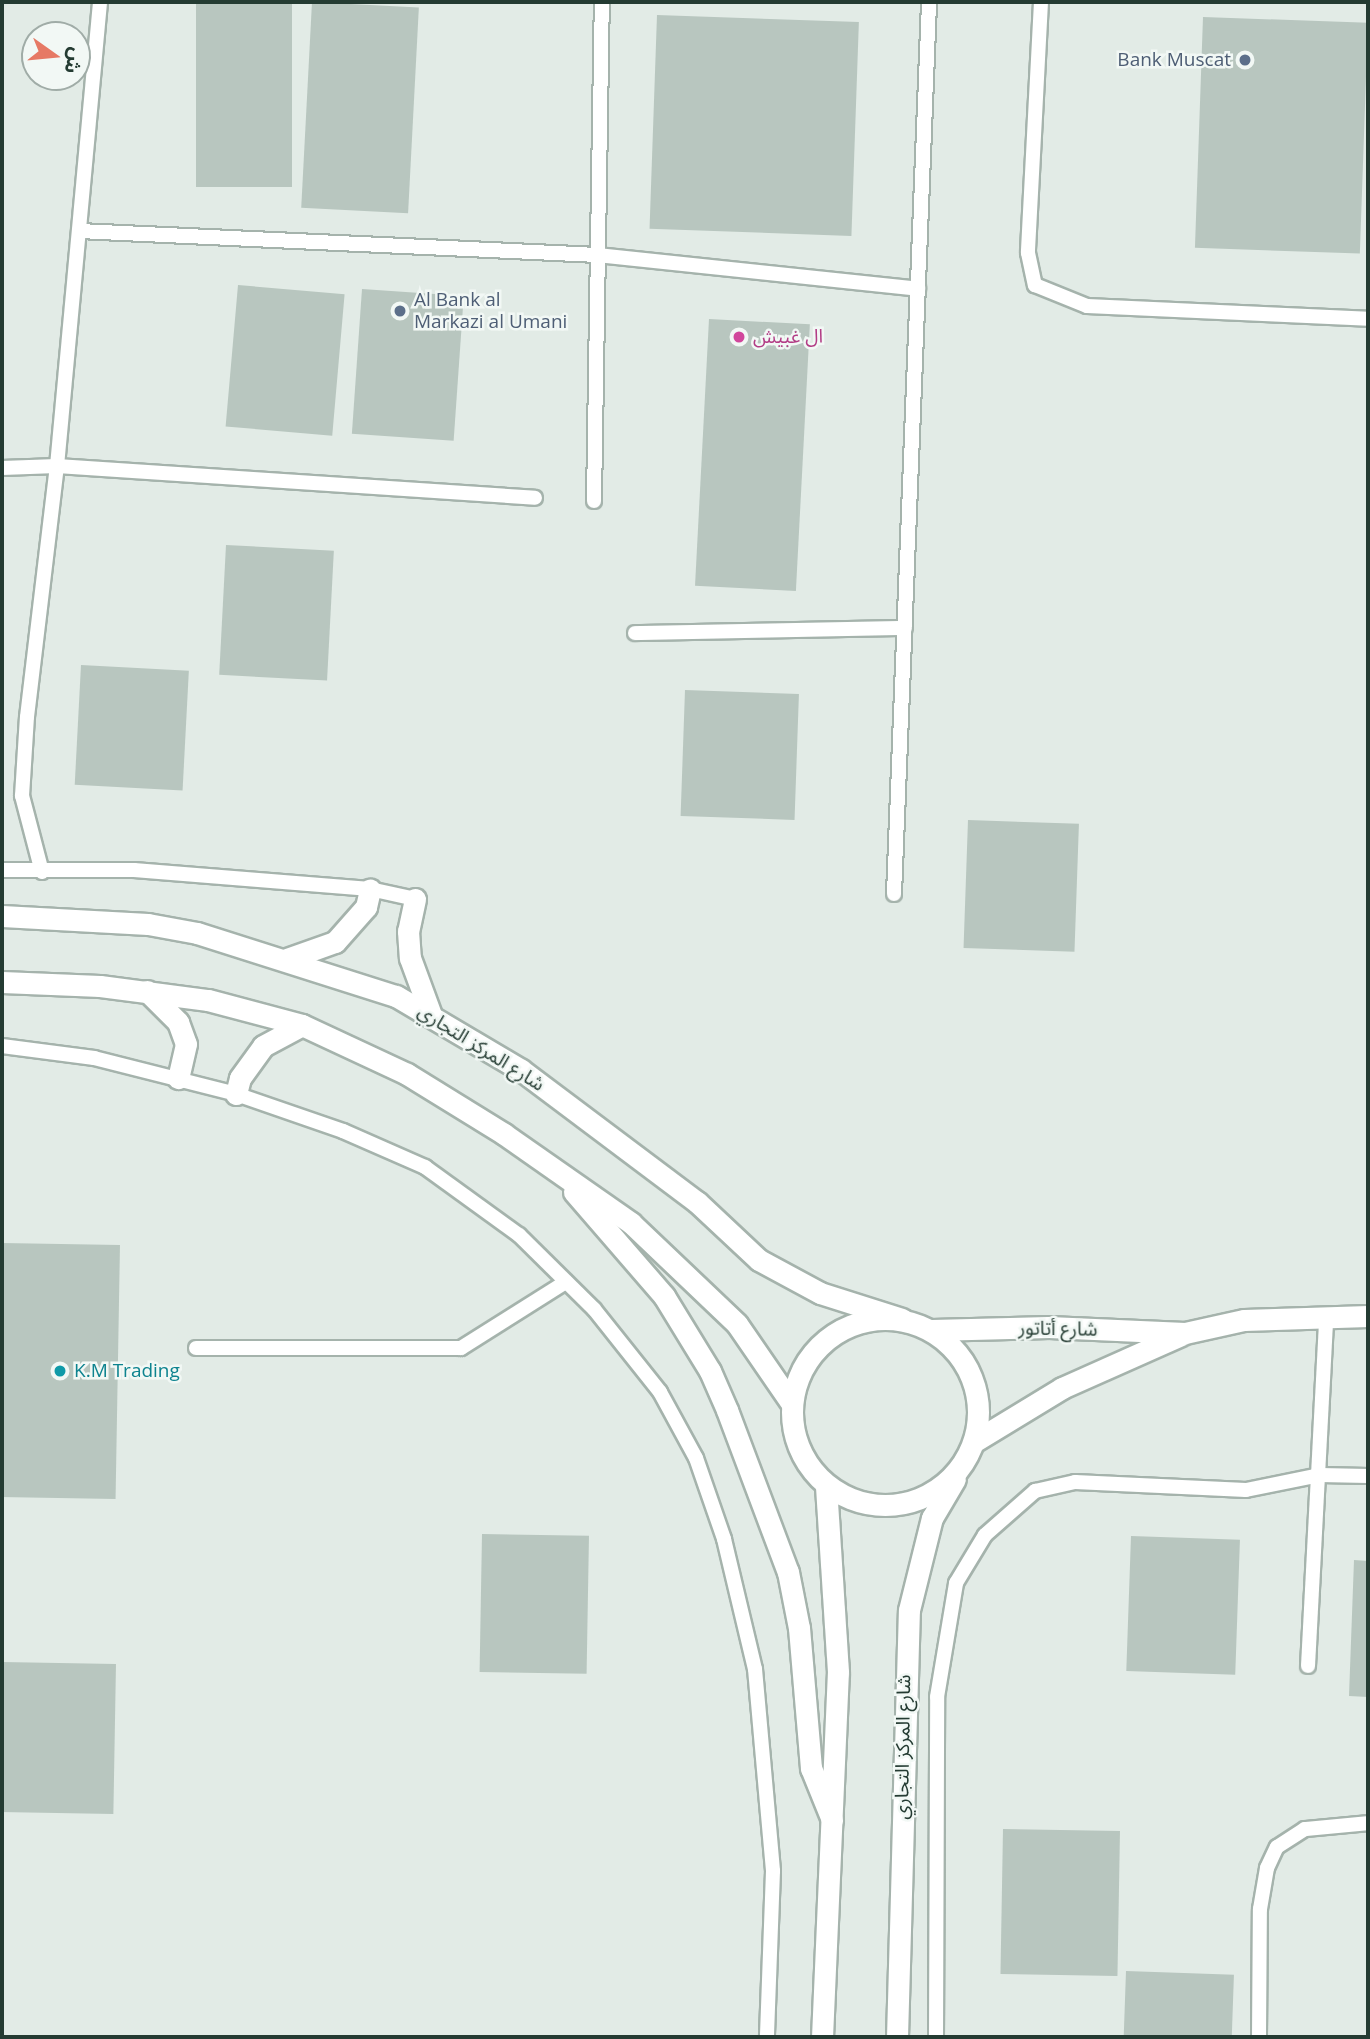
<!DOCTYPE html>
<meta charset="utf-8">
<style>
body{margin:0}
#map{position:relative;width:1370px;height:2039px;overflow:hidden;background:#e2ebe6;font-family:"Open Sans","Noto Sans Arabic",sans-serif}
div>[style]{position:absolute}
.building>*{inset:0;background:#b8c6bf;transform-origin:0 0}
.roads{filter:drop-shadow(2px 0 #a5b3ac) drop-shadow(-2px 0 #a5b3ac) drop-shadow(0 2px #a5b3ac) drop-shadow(0 -2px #a5b3ac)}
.service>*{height:14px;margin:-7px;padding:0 7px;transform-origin:7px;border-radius:7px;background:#fff}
.tertiary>*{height:21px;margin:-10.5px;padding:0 10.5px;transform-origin:10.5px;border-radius:10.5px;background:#fff}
.tertiary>.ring{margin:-10.5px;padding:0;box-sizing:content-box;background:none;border:21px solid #fff;border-radius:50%}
.dots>*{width:19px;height:19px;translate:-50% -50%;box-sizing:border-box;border:4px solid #f2f8f5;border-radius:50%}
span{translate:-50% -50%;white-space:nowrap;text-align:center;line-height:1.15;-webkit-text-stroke:5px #f2f8f5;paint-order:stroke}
.service-label{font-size:19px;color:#4e5e75}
.right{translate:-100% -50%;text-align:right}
.left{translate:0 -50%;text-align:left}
.hotel-label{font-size:19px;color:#b23c85}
.street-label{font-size:19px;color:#243b32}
.culture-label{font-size:19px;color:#0d838f}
.frame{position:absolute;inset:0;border:4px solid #243b32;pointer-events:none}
.north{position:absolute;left:21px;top:21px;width:70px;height:70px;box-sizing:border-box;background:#f2f8f5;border:2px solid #a0aca7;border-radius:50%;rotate:105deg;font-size:19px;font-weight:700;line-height:28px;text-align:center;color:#243b32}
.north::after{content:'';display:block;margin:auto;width:24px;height:32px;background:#e67965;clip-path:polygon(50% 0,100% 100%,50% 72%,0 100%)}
</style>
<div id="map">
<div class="building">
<i style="left:196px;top:2px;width:96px;height:185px"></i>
<i style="left:312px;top:2px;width:107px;height:206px;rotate:3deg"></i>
<i style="left:657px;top:15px;width:202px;height:214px;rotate:2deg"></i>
<i style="left:1203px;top:17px;width:165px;height:231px;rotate:2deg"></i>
<i style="left:238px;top:285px;width:107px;height:142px;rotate:5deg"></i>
<i style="left:362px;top:289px;width:102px;height:145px;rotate:4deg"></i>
<i style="left:709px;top:319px;width:101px;height:267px;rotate:3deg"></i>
<i style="left:226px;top:545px;width:108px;height:130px;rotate:3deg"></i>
<i style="left:81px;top:665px;width:108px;height:120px;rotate:3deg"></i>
<i style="left:685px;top:690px;width:114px;height:126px;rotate:2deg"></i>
<i style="left:968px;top:820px;width:111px;height:128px;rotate:2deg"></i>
<i style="left:2px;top:1243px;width:118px;height:254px;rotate:1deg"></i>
<i style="left:482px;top:1534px;width:107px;height:138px;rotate:1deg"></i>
<i style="left:1131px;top:1536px;width:109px;height:135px;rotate:2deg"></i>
<i style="clip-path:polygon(1354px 1560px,1368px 1561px,1368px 1697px,1349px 1696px)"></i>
<i style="left:2px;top:1662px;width:114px;height:150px;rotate:1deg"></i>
<i style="left:1003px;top:1829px;width:117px;height:145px;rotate:1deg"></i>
<i style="left:1126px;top:1971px;width:108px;height:66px;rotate:2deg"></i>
</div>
<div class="roads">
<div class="service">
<i style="left:1041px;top:2px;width:251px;rotate:93deg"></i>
<i style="left:1028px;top:253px;width:33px;rotate:78deg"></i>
<i style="left:1035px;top:285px;width:56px;rotate:22deg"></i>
<i style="left:1087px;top:306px;width:281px;rotate:2.6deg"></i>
<i style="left:79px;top:231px;width:519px;rotate:2.65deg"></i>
<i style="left:597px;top:255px;width:323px;rotate:6deg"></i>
<i style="left:2px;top:468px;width:55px;rotate:-2.1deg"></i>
<i style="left:57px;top:466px;width:479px;rotate:3.8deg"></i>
<i style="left:594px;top:501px;width:499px;rotate:-89.1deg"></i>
<i style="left:635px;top:633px;width:270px;rotate:-1.1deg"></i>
<i style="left:2px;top:870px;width:132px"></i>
<i style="left:134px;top:870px;width:237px;rotate:4.6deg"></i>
<i style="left:370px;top:889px;width:46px;rotate:12.5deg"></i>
<i style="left:42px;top:872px;width:79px;rotate:-104.7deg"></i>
<i style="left:22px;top:796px;width:79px;rotate:-86.4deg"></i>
<i style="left:27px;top:717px;width:253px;rotate:-83.2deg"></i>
<i style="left:57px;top:466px;width:466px;rotate:-84.7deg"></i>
<i style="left:894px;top:894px;width:893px;rotate:-87.75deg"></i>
<i style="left:2px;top:1046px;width:93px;rotate:7.4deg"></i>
<i style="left:94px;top:1058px;width:146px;rotate:14.2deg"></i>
<i style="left:236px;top:1094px;width:113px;rotate:19.1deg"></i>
<i style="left:343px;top:1131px;width:90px;rotate:23.7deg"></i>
<i style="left:425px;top:1167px;width:116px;rotate:35.9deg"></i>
<i style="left:519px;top:1235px;width:105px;rotate:44.6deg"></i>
<i style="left:594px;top:1309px;width:106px;rotate:51.5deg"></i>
<i style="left:660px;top:1392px;width:75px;rotate:61.4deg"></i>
<i style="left:696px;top:1458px;width:86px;rotate:70.9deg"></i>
<i style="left:724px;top:1539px;width:134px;rotate:76.6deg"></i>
<i style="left:755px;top:1669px;width:203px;rotate:84.9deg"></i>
<i style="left:773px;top:1871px;width:166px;rotate:92.1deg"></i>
<i style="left:196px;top:1348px;width:265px"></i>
<i style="left:461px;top:1348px;width:124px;rotate:-32.2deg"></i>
<i style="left:1308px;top:1666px;width:349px;rotate:-87deg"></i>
<i style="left:936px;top:2037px;width:340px;rotate:-89.8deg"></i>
<i style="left:937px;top:1697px;width:116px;rotate:-80.5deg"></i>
<i style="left:956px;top:1583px;width:56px;rotate:-58.9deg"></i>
<i style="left:985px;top:1535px;width:67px;rotate:-41.3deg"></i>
<i style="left:1035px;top:1491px;width:41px;rotate:-12.7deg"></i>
<i style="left:1075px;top:1482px;width:171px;rotate:2.7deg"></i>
<i style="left:1246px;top:1490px;width:76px;rotate:-11.5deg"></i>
<i style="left:1320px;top:1475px;width:48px;rotate:1.2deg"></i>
<i style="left:1259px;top:2037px;width:128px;rotate:-89.6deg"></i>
<i style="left:1260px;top:1909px;width:42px;rotate:-80.3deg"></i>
<i style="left:1267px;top:1868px;width:23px;rotate:-65deg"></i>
<i style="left:1277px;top:1847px;width:33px;rotate:-33deg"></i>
<i style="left:1305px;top:1829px;width:63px;rotate:-5.4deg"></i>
</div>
<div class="tertiary">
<i style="left:415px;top:899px;width:33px;rotate:102deg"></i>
<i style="left:408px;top:931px;width:27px;rotate:86deg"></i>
<i style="left:410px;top:958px;width:61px;rotate:69.8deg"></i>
<i style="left:2px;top:916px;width:146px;rotate:3.1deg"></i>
<i style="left:148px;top:924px;width:50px;rotate:10.4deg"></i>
<i style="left:197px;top:933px;width:209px;rotate:17.6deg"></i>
<i style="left:396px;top:996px;width:145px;rotate:30.6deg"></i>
<i style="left:521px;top:1070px;width:220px;rotate:36.9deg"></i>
<i style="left:697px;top:1202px;width:85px;rotate:43.1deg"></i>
<i style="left:759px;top:1260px;width:69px;rotate:28.4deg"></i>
<i style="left:820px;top:1293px;width:86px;rotate:17.6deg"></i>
<i style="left:287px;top:959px;width:51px;rotate:-19.5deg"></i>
<i style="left:335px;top:942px;width:47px;rotate:-48.5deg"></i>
<i style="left:366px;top:907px;width:18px;rotate:-77deg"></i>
<i style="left:2px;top:982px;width:98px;rotate:2.3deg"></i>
<i style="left:100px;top:986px;width:109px;rotate:7.4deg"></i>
<i style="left:208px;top:1000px;width:97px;rotate:14.9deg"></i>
<i style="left:302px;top:1025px;width:116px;rotate:25deg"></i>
<i style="left:407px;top:1074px;width:114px;rotate:31.7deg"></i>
<i style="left:504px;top:1134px;width:155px;rotate:35deg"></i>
<i style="left:631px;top:1223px;width:146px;rotate:43.6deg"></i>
<i style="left:737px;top:1324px;width:97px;rotate:55.5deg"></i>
<i style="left:147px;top:991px;width:44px;rotate:45deg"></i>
<i style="left:178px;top:1022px;width:23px;rotate:70deg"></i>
<i style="left:186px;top:1044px;width:35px;rotate:103deg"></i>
<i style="left:236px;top:1094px;width:16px;rotate:-76deg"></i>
<i style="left:240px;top:1078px;width:39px;rotate:-54deg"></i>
<i style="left:263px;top:1046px;width:44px;rotate:-28.3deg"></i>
<i style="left:574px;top:1192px;width:138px;rotate:49.1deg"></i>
<i style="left:664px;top:1296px;width:88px;rotate:58.5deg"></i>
<i style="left:710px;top:1371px;width:43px;rotate:66.4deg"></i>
<i style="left:727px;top:1410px;width:173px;rotate:69.4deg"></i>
<i style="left:788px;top:1572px;width:57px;rotate:78.9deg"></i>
<i style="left:799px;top:1628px;width:141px;rotate:85.1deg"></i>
<i style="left:811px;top:1768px;width:56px;rotate:68deg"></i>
<i class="ring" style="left:792px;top:1319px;width:165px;height:165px"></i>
<i style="left:932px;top:1330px;width:117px;rotate:-1.5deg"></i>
<i style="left:1049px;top:1327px;width:136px;rotate:2.5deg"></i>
<i style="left:1185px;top:1333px;width:60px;rotate:-12.4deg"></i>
<i style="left:1244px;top:1320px;width:124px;rotate:-1.8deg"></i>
<i style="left:975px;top:1441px;width:102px;rotate:-31.3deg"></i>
<i style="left:1062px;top:1388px;width:130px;rotate:-24deg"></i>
<i style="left:822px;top:2037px;width:365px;rotate:-87.5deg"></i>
<i style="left:838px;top:1672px;width:187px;rotate:-93.7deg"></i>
<i style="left:897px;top:2037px;width:427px;rotate:-88.4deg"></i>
<i style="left:909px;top:1610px;width:95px;rotate:-76deg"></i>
<i style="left:932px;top:1518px;width:45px;rotate:-59.5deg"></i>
</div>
</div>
<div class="dots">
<i style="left:1245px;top:60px;background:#5c6f8a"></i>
<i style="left:400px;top:311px;background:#5c6f8a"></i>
<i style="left:739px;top:337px;background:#d1479c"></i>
<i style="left:60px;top:1371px;background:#0f9aa8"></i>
</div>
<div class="service-label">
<span class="right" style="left:1231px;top:60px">Bank Muscat</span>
<span class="left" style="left:414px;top:311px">Al Bank al<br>Markazi al Umani</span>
</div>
<div class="hotel-label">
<span class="left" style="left:753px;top:337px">ال غبيش</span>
</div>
<div class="street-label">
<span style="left:481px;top:1048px;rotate:32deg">شارع المركز التجاري</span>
<span style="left:1058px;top:1329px;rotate:1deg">شارع أتاتور</span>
<span style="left:903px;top:1747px;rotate:-89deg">شارع المركز التجاري</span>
</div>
<div class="culture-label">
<span class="left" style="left:74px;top:1371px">K.M Trading</span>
</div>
<div class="frame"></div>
<div class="north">ش</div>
</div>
